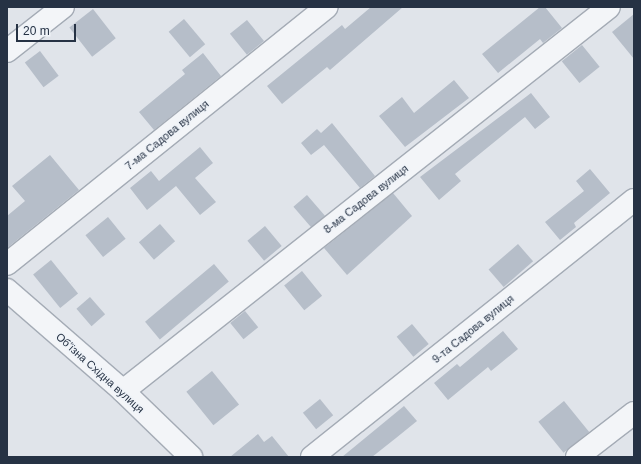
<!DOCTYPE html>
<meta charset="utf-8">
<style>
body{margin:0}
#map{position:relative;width:641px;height:464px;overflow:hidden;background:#e0e4ea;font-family:Helvetica,sans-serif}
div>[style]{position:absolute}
.building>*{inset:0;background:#b6bec9;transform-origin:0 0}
.roads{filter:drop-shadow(1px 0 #a4abb5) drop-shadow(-1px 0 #a4abb5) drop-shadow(0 1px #a4abb5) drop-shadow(0 -1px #a4abb5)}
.minor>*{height:22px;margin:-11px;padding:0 11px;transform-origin:11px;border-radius:11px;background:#f3f5f8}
span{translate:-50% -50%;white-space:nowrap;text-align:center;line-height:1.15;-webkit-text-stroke:3px #eff3f8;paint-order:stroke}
.street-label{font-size:11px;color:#263244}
.frame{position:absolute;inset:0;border:8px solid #263244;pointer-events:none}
.scale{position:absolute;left:16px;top:24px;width:60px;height:18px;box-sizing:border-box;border:2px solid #263244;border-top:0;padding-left:5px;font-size:12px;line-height:14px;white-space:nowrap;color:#263244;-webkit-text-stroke:3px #eff3f8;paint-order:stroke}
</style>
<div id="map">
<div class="building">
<i style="clip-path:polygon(371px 7px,403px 7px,330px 70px,327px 67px,282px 104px,267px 86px,342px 25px,345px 29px)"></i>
<i style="clip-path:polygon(540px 7px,545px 7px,562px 28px,543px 43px,540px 39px,498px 73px,482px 54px)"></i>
<i style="left:93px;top:9px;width:37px;height:30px;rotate:52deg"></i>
<i style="clip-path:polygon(634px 14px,634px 59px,612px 32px)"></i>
<i style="left:184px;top:19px;width:33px;height:20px;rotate:50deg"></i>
<i style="left:247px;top:20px;width:27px;height:22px;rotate:51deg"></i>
<i style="left:582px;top:45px;width:28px;height:26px;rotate:51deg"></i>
<i style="left:40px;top:51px;width:31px;height:19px;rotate:53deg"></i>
<i style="clip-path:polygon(203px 53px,221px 76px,154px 130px,139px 112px,185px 74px,182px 70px)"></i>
<i style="clip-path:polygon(454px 80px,469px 98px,405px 147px,379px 116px,402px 97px,414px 113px)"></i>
<i style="clip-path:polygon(531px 93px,550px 117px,535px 129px,525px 117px,455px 174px,461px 181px,439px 200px,420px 177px)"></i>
<i style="clip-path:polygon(332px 123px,375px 176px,360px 188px,324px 145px,311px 155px,301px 143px,317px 129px,321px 133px)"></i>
<i style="clip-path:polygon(200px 147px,213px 163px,195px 178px,216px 202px,200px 215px,176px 186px,147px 210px,130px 188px,151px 171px,159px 181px)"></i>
<i style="clip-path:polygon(50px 155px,79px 190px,7px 248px,7px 216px,25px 201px,12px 186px)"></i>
<i style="clip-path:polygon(590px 169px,610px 193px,574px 223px,576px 227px,560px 240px,545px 222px,584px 191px,576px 181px)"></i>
<i style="clip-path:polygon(393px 193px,412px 216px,347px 275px,324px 248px)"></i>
<i style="left:307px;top:195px;width:28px;height:18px;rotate:49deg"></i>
<i style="left:108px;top:217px;width:28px;height:29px;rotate:51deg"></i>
<i style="left:160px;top:224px;width:23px;height:28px;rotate:49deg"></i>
<i style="left:265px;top:226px;width:26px;height:23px;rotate:50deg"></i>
<i style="left:518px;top:244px;width:23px;height:39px;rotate:49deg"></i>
<i style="left:51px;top:260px;width:43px;height:23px;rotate:51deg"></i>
<i style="left:214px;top:264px;width:23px;height:90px;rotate:50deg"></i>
<i style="left:302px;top:271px;width:32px;height:23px;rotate:51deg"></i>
<i style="left:90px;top:297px;width:23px;height:18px;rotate:49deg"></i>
<i style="left:245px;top:311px;width:21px;height:19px;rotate:51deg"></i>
<i style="left:412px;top:324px;width:26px;height:20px;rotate:50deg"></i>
<i style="clip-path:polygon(503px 331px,518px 349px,491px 371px,488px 367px,448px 400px,434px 383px,457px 364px,460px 367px)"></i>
<i style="left:212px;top:371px;width:43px;height:33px;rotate:51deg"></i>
<i style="left:320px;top:399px;width:21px;height:22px;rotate:51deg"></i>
<i style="left:564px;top:401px;width:40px;height:33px;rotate:51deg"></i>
<i style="clip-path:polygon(404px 406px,417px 421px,396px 438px,372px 457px,342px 457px)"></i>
<i style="clip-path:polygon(258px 434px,264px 442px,272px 436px,289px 457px,230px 457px)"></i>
</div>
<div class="roads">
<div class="minor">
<i style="left:7px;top:51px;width:71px;rotate:-38.2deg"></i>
<i style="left:7px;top:264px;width:410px;rotate:-38.8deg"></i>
<i style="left:7px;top:290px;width:154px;rotate:41deg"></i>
<i style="left:123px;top:391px;width:95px;rotate:44.1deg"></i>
<i style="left:123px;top:391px;width:619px;rotate:-38.31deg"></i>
<i style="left:312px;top:457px;width:412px;rotate:-38.6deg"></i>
<i style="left:577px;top:457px;width:72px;rotate:-37.7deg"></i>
</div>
</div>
<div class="street-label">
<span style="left:167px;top:135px;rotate:-39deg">7-ма Садова вулиця</span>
<span style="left:366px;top:199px;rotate:-38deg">8-ма Садова вулиця</span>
<span style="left:473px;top:329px;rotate:-39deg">9-та Садова вулиця</span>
<span style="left:100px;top:373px;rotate:42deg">Обʼїзна Східна вулиця</span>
</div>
<div class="frame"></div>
<div class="scale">20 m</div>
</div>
